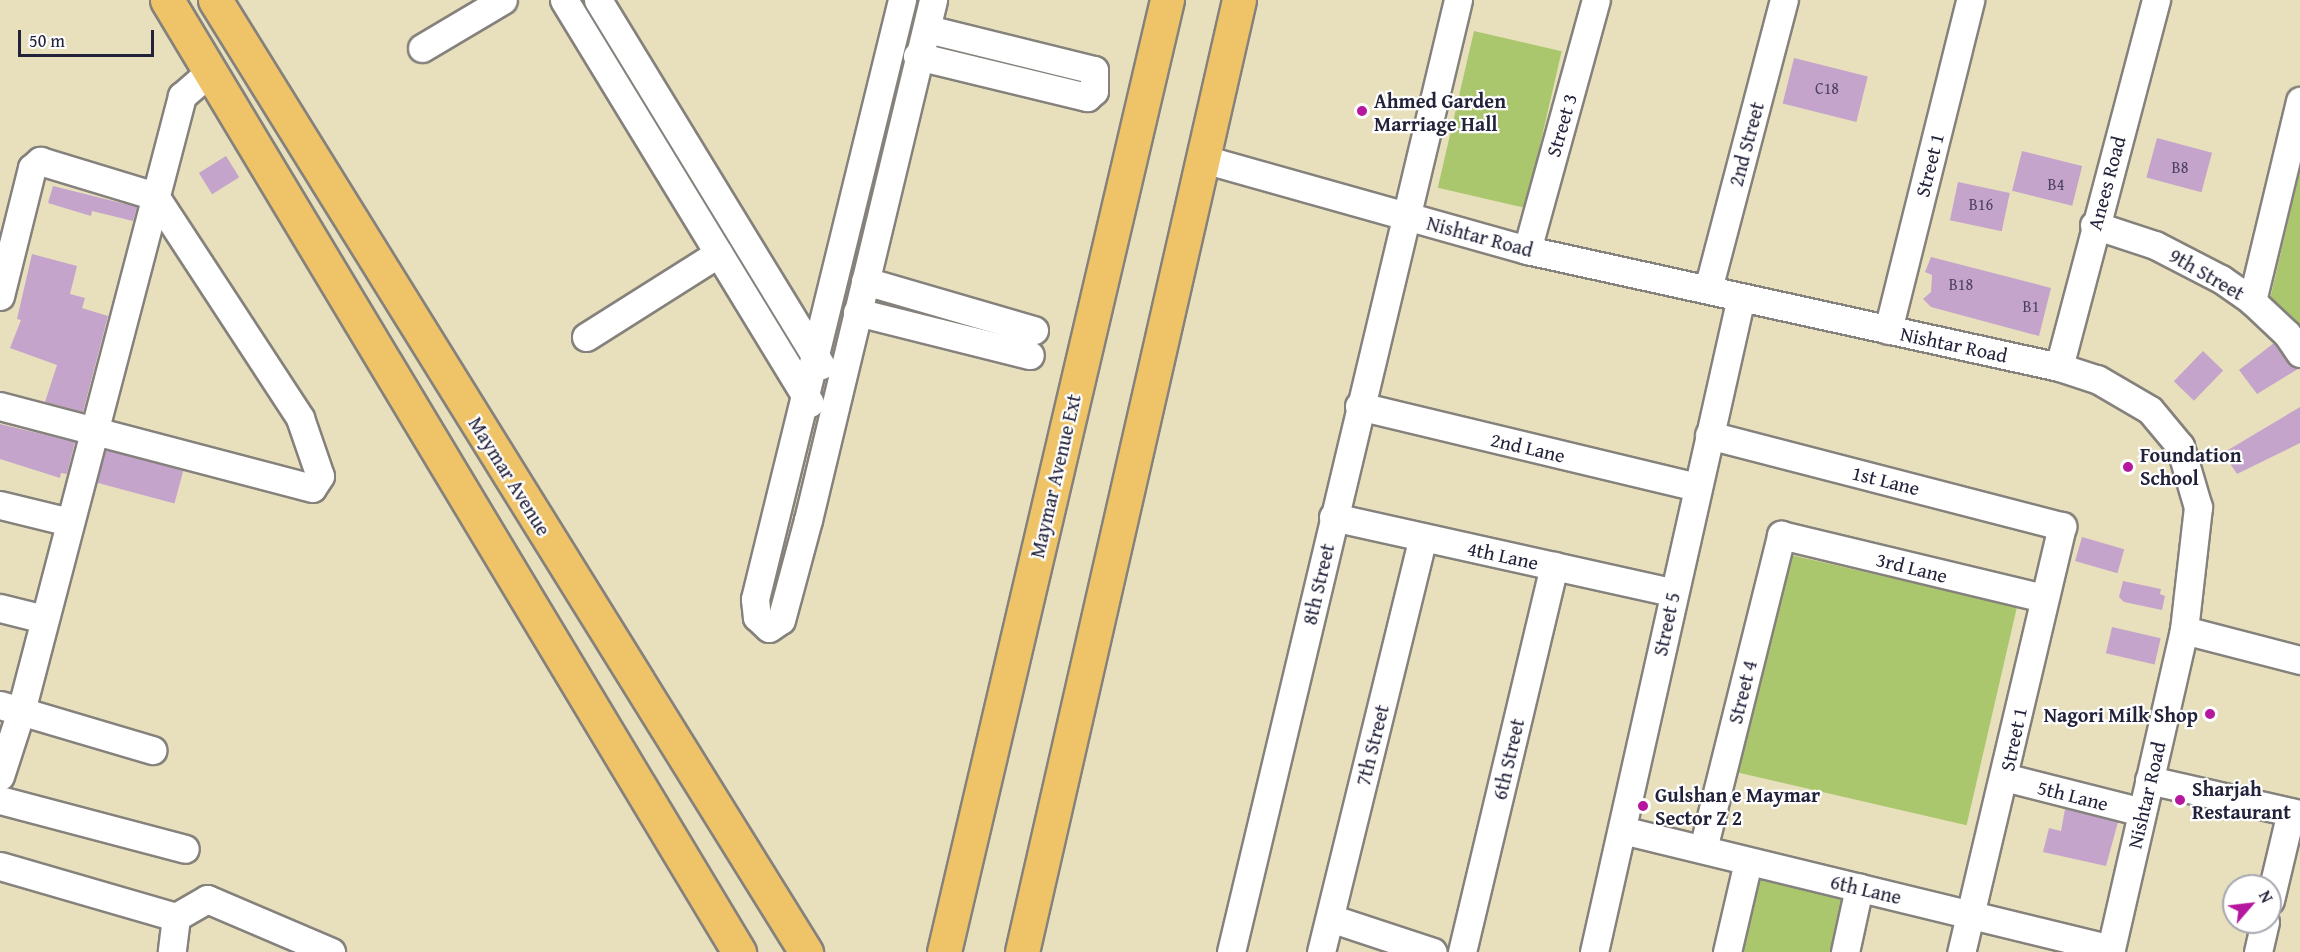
<!DOCTYPE html>
<style>
body{margin:0}
#map{position:relative;width:2300px;height:952px;overflow:hidden;background:#e8e0bc;font-family:"Gentium Book Plus",serif}
div>[style]{position:absolute}
.green>*{inset:0;background:#aac76e;transform-origin:0 0}
.building>*{inset:0;background:#c5a4cc;transform-origin:0 0}
.roads{filter:drop-shadow(2px 0 #85817c) drop-shadow(-2px 0 #85817c) drop-shadow(0 2px #85817c) drop-shadow(0 -2px #85817c)}
.minor>*{height:27px;margin:-13.5px;padding:0 13.5px;transform-origin:13.5px;border-radius:13.5px;background:#fff}
.major>*{height:33px;margin:-16.5px;padding:0 16.5px;transform-origin:16.5px;border-radius:16.5px;background:#efc469}
.dots>*{width:16px;height:16px;translate:-50% -50%;box-sizing:border-box;border:3px solid #fff;border-radius:50%}
span{translate:-50% -50%;white-space:nowrap;text-align:center;line-height:1.15;-webkit-text-stroke:4.5px #fff;paint-order:stroke}
.number-label{font-size:16px;color:#4b425f}
.number-label span{-webkit-text-stroke-width:0}
.poi-label{font-size:20px;color:#22223b;font-weight:700}
.left{translate:0 -50%;text-align:left}
.right{translate:-100% -50%;text-align:right}
.street-label{font-size:20px;color:#22223b}
.north{position:absolute;left:2222px;top:874px;width:60px;height:60px;box-sizing:border-box;background:#fff;border:2px solid #a7a7b1;border-radius:50%;rotate:62deg;font-size:16px;font-weight:700;line-height:24px;text-align:center;color:#22223b}
.north::after{content:'';display:block;margin:auto;width:21px;height:27px;background:#b5179e;clip-path:polygon(50% 0,100% 100%,50% 72%,0 100%)}
.scale{position:absolute;left:18px;top:30px;width:136px;height:27px;box-sizing:border-box;border:3px solid #22223b;border-top:0;padding-left:8px;font-size:18px;line-height:21px;white-space:nowrap;color:#22223b;-webkit-text-stroke:4px #fff;paint-order:stroke}
</style>
<div id="map">
<div class="green">
<i style="left:1474px;top:31px;width:90px;height:161px;rotate:13deg"></i>
<i style="clip-path:polygon(2300px 170px,2300px 339px,2270px 299px)"></i>
<i style="left:1787px;top:554px;width:236px;height:224px;rotate:13deg"></i>
<i style="clip-path:polygon(1754px 871px,1851px 895px,1838px 952px,1736px 952px)"></i>
</div>
<div class="building">
<i style="left:1794px;top:58px;width:76px;height:47px;rotate:14deg"></i>
<i style="left:2157px;top:138px;width:57px;height:41px;rotate:15deg"></i>
<i style="left:2022px;top:151px;width:62px;height:41px;rotate:14deg"></i>
<i style="left:226px;top:156px;width:25px;height:32px;rotate:58deg"></i>
<i style="left:1958px;top:182px;width:53px;height:39px;rotate:12deg"></i>
<i style="clip-path:polygon(53px 186px,137px 207px,133px 221px,92px 211px,91px 216px,48px 203px)"></i>
<i style="clip-path:polygon(32px 254px,77px 266px,70px 294px,85px 298px,82px 308px,108px 316px,83px 412px,45px 402px,57px 365px,10px 348px,21px 320px,17px 319px)"></i>
<i style="clip-path:polygon(1931px 257px,2051px 288px,2039px 336px,1931px 307px,1923px 299px,1931px 292px,1932px 275px,1925px 272px)"></i>
<i style="clip-path:polygon(2274px 343px,2287px 362px,2298px 369px,2257px 394px,2239px 370px)"></i>
<i style="left:2203px;top:351px;width:28px;height:42px;rotate:44deg"></i>
<i style="clip-path:polygon(2300px 407px,2300px 443px,2237px 474px,2223px 453px)"></i>
<i style="clip-path:polygon(0 424px,75px 442px,67px 474px,61px 473px,60px 478px,0 459px)"></i>
<i style="left:106px;top:450px;width:80px;height:34px;rotate:15deg"></i>
<i style="left:2082px;top:537px;width:44px;height:25px;rotate:16deg"></i>
<i style="clip-path:polygon(2123px 581px,2161px 589px,2160px 594px,2165px 596px,2162px 610px,2124px 602px,2119px 597px)"></i>
<i style="left:2112px;top:627px;width:50px;height:27px;rotate:13deg"></i>
<i style="clip-path:polygon(2065px 809px,2118px 822px,2106px 866px,2043px 852px,2049px 828px,2061px 831px)"></i>
</div>
<div class="roads">
<div class="minor">
<i style="left:564px;top:0;width:472px;rotate:58.6deg"></i>
<i style="left:598px;top:0;width:428px;rotate:58.6deg"></i>
<i style="left:902px;top:0;width:617px;rotate:103.79deg"></i>
<i style="left:755px;top:599px;width:18px;rotate:84deg"></i>
<i style="left:757px;top:617px;width:16px;rotate:43deg"></i>
<i style="left:769px;top:628px;width:14px;rotate:-34deg"></i>
<i style="left:781px;top:620px;width:104px;rotate:-74.9deg"></i>
<i style="left:808px;top:520px;width:535px;rotate:-76.48deg"></i>
<i style="left:422px;top:48px;width:94px;rotate:-30.7deg"></i>
<i style="left:917px;top:56px;width:175px;rotate:13.6deg"></i>
<i style="left:1087px;top:97px;width:9px;rotate:-41deg"></i>
<i style="left:1094px;top:91px;width:21px;rotate:-90deg"></i>
<i style="left:1094px;top:70px;width:172px;rotate:-166.2deg"></i>
<i style="left:1203px;top:159px;width:337px;rotate:15.7deg"></i>
<i style="left:1527px;top:250px;width:545px;rotate:12.4deg"></i>
<i style="left:2059px;top:367px;width:40px;rotate:18deg"></i>
<i style="left:2097px;top:379px;width:61px;rotate:30.3deg"></i>
<i style="left:2150px;top:410px;width:47px;rotate:50.2deg"></i>
<i style="left:2180px;top:446px;width:64px;rotate:73.6deg"></i>
<i style="left:2198px;top:507px;width:124px;rotate:96.5deg"></i>
<i style="left:2184px;top:630px;width:330px;rotate:102.9deg"></i>
<i style="left:2094px;top:225px;width:64px;rotate:18.2deg"></i>
<i style="left:2155px;top:245px;width:74px;rotate:27.3deg"></i>
<i style="left:2221px;top:279px;width:38px;rotate:35deg"></i>
<i style="left:2252px;top:301px;width:48px;rotate:43.3deg"></i>
<i style="left:2287px;top:334px;width:23px;rotate:56deg"></i>
<i style="left:1527px;top:250px;width:259px;rotate:-74.6deg"></i>
<i style="left:865px;top:281px;width:176px;rotate:16.2deg"></i>
<i style="left:1708px;top:289px;width:299px;rotate:-75.3deg"></i>
<i style="left:0;top:296px;width:132px;rotate:-76deg"></i>
<i style="left:32px;top:168px;width:11px;rotate:-41deg"></i>
<i style="left:40px;top:161px;width:120px;rotate:16.9deg"></i>
<i style="left:155px;top:196px;width:265px;rotate:56.8deg"></i>
<i style="left:300px;top:418px;width:61px;rotate:71deg"></i>
<i style="left:320px;top:476px;width:14px;rotate:124deg"></i>
<i style="left:312px;top:488px;width:323px;rotate:-165.3deg"></i>
<i style="left:2252px;top:301px;width:206px;rotate:-76.5deg"></i>
<i style="left:857px;top:312px;width:178px;rotate:14deg"></i>
<i style="left:1888px;top:330px;width:340px;rotate:-76deg"></i>
<i style="left:586px;top:337px;width:157px;rotate:-32.3deg"></i>
<i style="left:2059px;top:367px;width:380px;rotate:-75.2deg"></i>
<i style="left:1359px;top:406px;width:348px;rotate:13.5deg"></i>
<i style="left:1709px;top:435px;width:365px;rotate:14.5deg"></i>
<i style="left:2062px;top:526px;width:438px;rotate:103.3deg"></i>
<i style="left:0;top:505px;width:71px;rotate:13.8deg"></i>
<i style="left:1333px;top:517px;width:347px;rotate:12.5deg"></i>
<i style="left:0;top:608px;width:45px;rotate:14deg"></i>
<i style="left:2184px;top:630px;width:120px;rotate:14.5deg"></i>
<i style="left:0;top:705px;width:159px;rotate:16.5deg"></i>
<i style="left:0;top:776px;width:68px;rotate:-72.1deg"></i>
<i style="left:21px;top:711px;width:636px;rotate:-75.33deg"></i>
<i style="left:182px;top:96px;width:38px;rotate:-41deg"></i>
<i style="left:2004px;top:777px;width:142px;rotate:14.2deg"></i>
<i style="left:2149px;top:780px;width:155px;rotate:12.7deg"></i>
<i style="left:0;top:800px;width:191px;rotate:14.8deg"></i>
<i style="left:1622px;top:830px;width:503px;rotate:13.68deg"></i>
<i style="left:1703px;top:849px;width:324px;rotate:-76deg"></i>
<i style="left:1781px;top:535px;width:270px;rotate:13.5deg"></i>
<i style="left:0;top:866px;width:183px;rotate:16.2deg"></i>
<i style="left:176px;top:917px;width:35px;rotate:97deg"></i>
<i style="left:2270px;top:900px;width:90px;rotate:-76.6deg"></i>
<i style="left:176px;top:917px;width:36px;rotate:-30deg"></i>
<i style="left:207px;top:899px;width:135px;rotate:23.1deg"></i>
<i style="left:1330px;top:918px;width:108px;rotate:18.3deg"></i>
<i style="left:1231px;top:952px;width:979px;rotate:-76.59deg"></i>
<i style="left:1321px;top:952px;width:427px;rotate:-76.2deg"></i>
<i style="left:1462px;top:952px;width:397px;rotate:-76.6deg"></i>
<i style="left:1594px;top:952px;width:671px;rotate:-77.35deg"></i>
<i style="left:1727px;top:952px;width:92px;rotate:-76.9deg"></i>
<i style="left:1845px;top:952px;width:66px;rotate:-77.7deg"></i>
<i style="left:2258px;top:952px;width:31px;rotate:-77deg"></i>
</div>
<div class="major">
<i style="left:167px;top:0;width:1111px;rotate:59deg"></i>
<i style="left:215px;top:0;width:1121px;rotate:58.17deg"></i>
<i style="left:944px;top:952px;width:978px;rotate:-76.82deg"></i>
<i style="left:1022px;top:952px;width:976px;rotate:-77.16deg"></i>
</div>
</div>
<div class="dots">
<i style="left:1362px;top:111px;background:#b5179e"></i>
<i style="left:2128px;top:467px;background:#b5179e"></i>
<i style="left:2210px;top:714px;background:#b5179e"></i>
<i style="left:2180px;top:800px;background:#b5179e"></i>
<i style="left:1643px;top:806px;background:#b5179e"></i>
</div>
<div class="number-label">
<span style="left:1827px;top:88px">C18</span>
<span style="left:2180px;top:167px">B8</span>
<span style="left:2056px;top:184px">B4</span>
<span style="left:1981px;top:204px">B16</span>
<span style="left:1961px;top:284px">B18</span>
<span style="left:2031px;top:306px">B1</span>
</div>
<div class="poi-label">
<span class="left" style="left:1374px;top:112px">Ahmed Garden<br>Marriage Hall</span>
<span class="left" style="left:2140px;top:466px">Foundation<br>School</span>
<span class="right" style="left:2198px;top:714px">Nagori Milk Shop</span>
<span class="left" style="left:2192px;top:800px">Sharjah<br>Restaurant</span>
<span class="left" style="left:1655px;top:806px">Gulshan e Maymar<br>Sector Z 2</span>
</div>
<div class="street-label">
<span style="left:1561px;top:125px;rotate:-74deg">Street 3</span>
<span style="left:1746px;top:144px;rotate:-75deg">2nd Street</span>
<span style="left:1929px;top:165px;rotate:-76deg">Street 1</span>
<span style="left:2106px;top:183px;rotate:-75deg">Anees Road</span>
<span style="left:1480px;top:236px;rotate:15deg">Nishtar Road</span>
<span style="left:2207px;top:274px;rotate:30deg">9th Street</span>
<span style="left:1954px;top:344px;rotate:12deg">Nishtar Road</span>
<span style="left:1528px;top:447px;rotate:13deg">2nd Lane</span>
<span style="left:510px;top:476px;rotate:58deg">Maymar Avenue</span>
<span style="left:1055px;top:476px;rotate:-77deg">Maymar Avenue Ext</span>
<span style="left:1886px;top:480px;rotate:14deg">1st Lane</span>
<span style="left:1503px;top:555px;rotate:12deg">4th Lane</span>
<span style="left:1912px;top:567px;rotate:14deg">3rd Lane</span>
<span style="left:1318px;top:584px;rotate:-77deg">8th Street</span>
<span style="left:1666px;top:624px;rotate:-78deg">Street 5</span>
<span style="left:1742px;top:692px;rotate:-76deg">Street 4</span>
<span style="left:2013px;top:739px;rotate:-78deg">Street 1</span>
<span style="left:1372px;top:745px;rotate:-76deg">7th Street</span>
<span style="left:1508px;top:759px;rotate:-77deg">6th Street</span>
<span style="left:2073px;top:795px;rotate:14deg">5th Lane</span>
<span style="left:2146px;top:795px;rotate:-77deg">Nishtar Road</span>
<span style="left:1866px;top:889px;rotate:13deg">6th Lane</span>
</div>
<div class="north">N</div>
<div class="scale">50 m</div>
</div>
